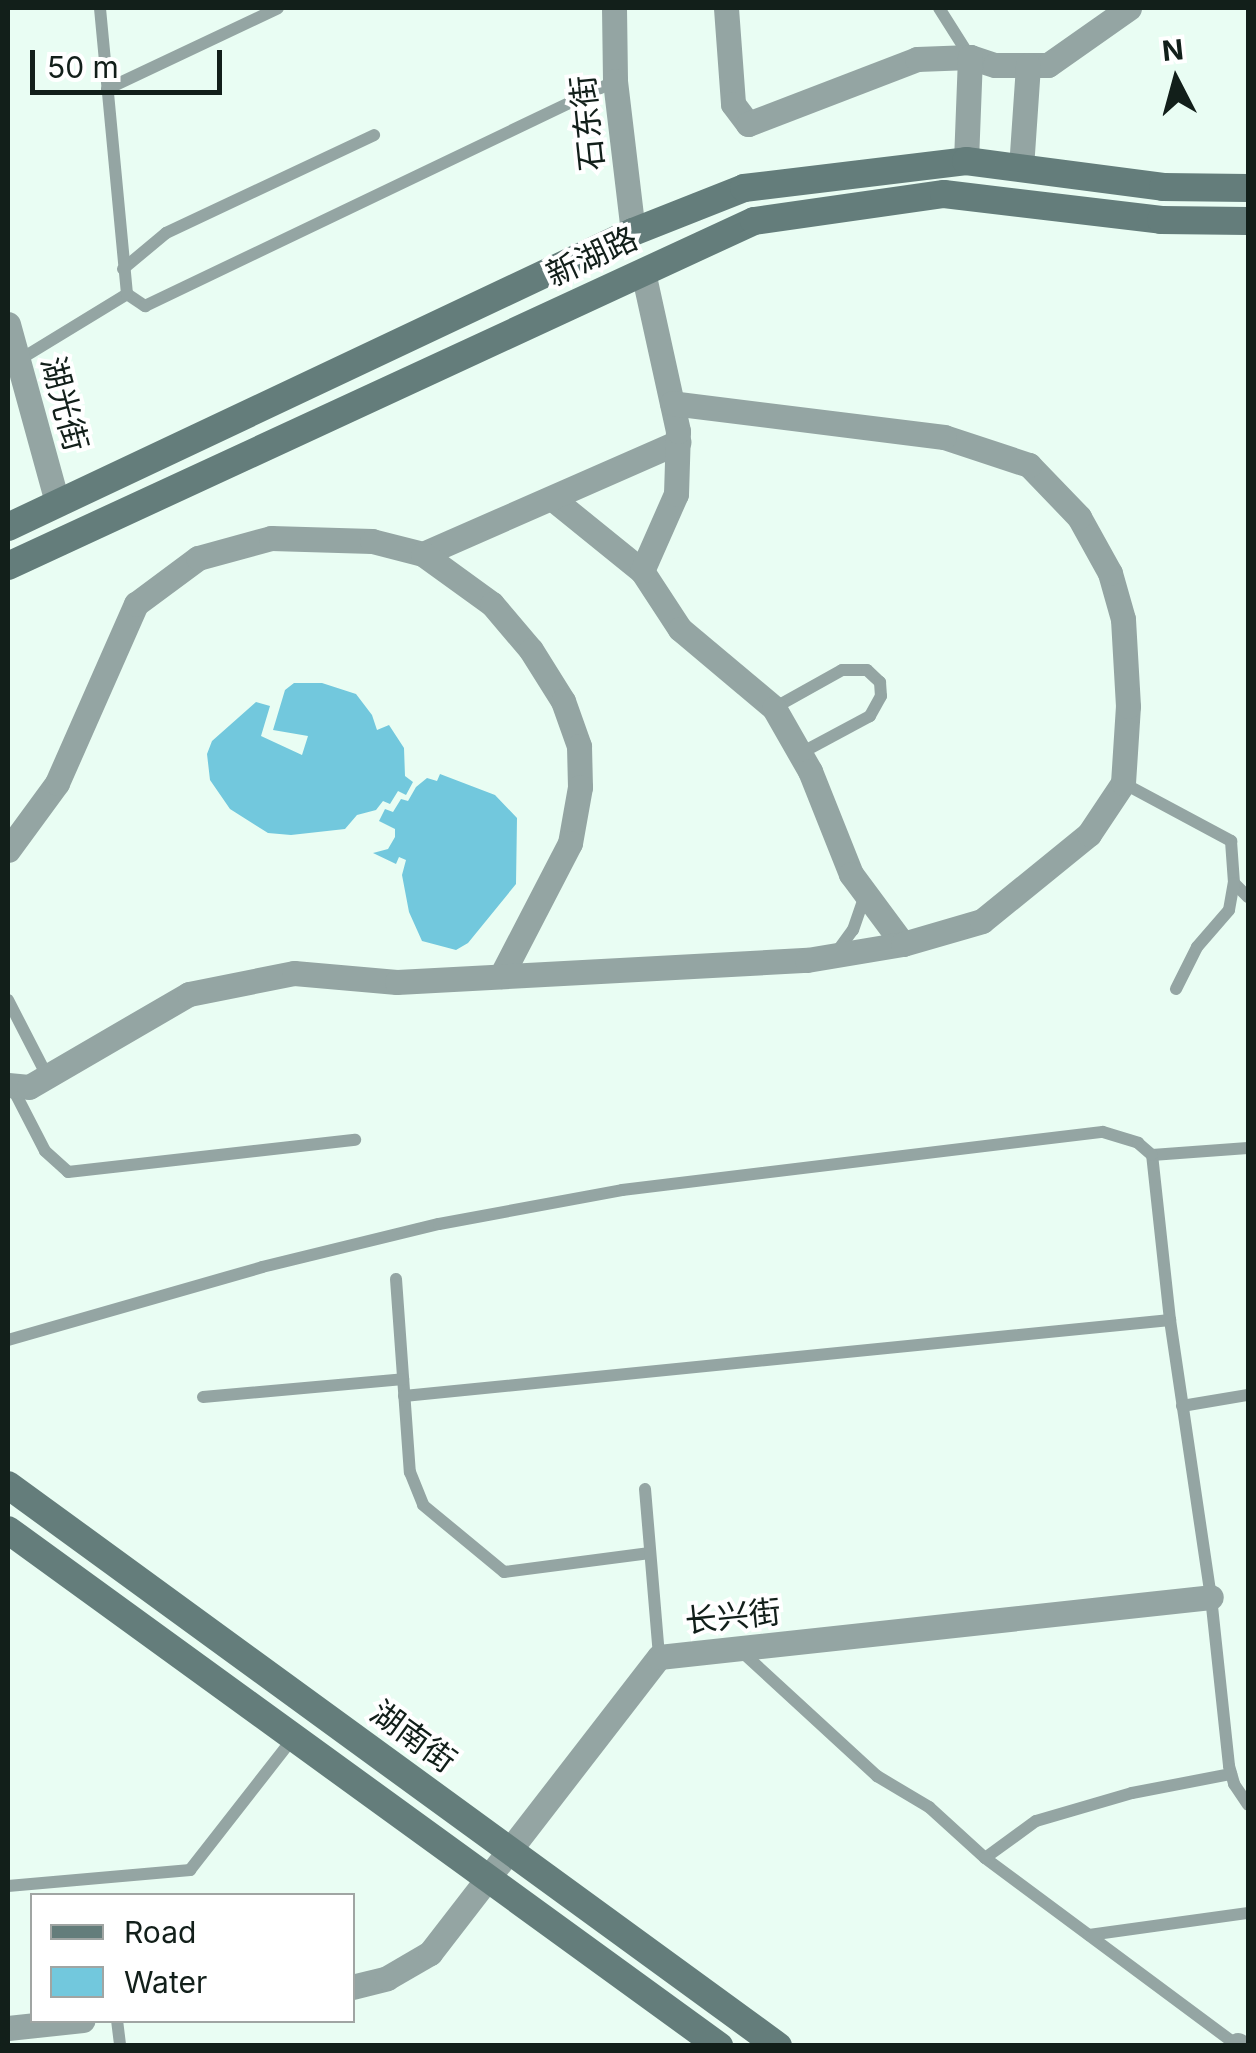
<!DOCTYPE html>
<meta charset="utf-8">
<style>
body{margin:0}
#map{position:relative;width:1256px;height:2053px;overflow:hidden;background:#e9fdf3;font-family:Inter,"Noto Sans SC",sans-serif}
div>[style]{position:absolute}
.water>*{inset:0;background:#72c8dd}
.service>*{height:12px;margin:-6px;padding:0 6px;transform-origin:6px;border-radius:6px;background:#94a5a3}
.minor>*{height:25px;margin:-12.5px;padding:0 12.5px;transform-origin:12.5px;border-radius:12.5px;background:#94a5a3}
.secondary>*{height:28px;margin:-14px;padding:0 14px;transform-origin:14px;border-radius:14px;background:#647d7b}
span{translate:-50% -50%;white-space:nowrap;text-align:center;line-height:1.15;-webkit-text-stroke:8px #fff;paint-order:stroke}
.street-label{font-size:32px;color:#121f1a}
.frame{position:absolute;inset:0;border:10px solid #121f1a;pointer-events:none}
.legend{position:absolute;left:30px;top:1893px;width:325px;height:130px;box-sizing:border-box;background:#fff;border:2px solid #a0a5a3;margin:0;padding:12px 18px;list-style:none;font-size:30px;color:#121f1a}
.legend li{display:flex;align-items:center;gap:20px;height:50px}
.legend b{width:50px;border:2px solid #a0a5a3}
.north{position:absolute;left:1126px;top:30px;width:100px;height:100px;-webkit-text-stroke:8px #fff;paint-order:stroke;rotate:354deg;font-size:28px;font-weight:700;line-height:40px;text-align:center;color:#121f1a}
.north::after{content:'';display:block;margin:auto;width:35px;height:45px;background:#121f1a;clip-path:polygon(50% 0,100% 100%,50% 72%,0 100%)}
.scale{position:absolute;left:30px;top:50px;width:192px;height:45px;box-sizing:border-box;border:5px solid #121f1a;border-top:0;padding-left:12px;font-size:30px;line-height:35px;white-space:nowrap;color:#121f1a;-webkit-text-stroke:8px #fff;paint-order:stroke}
</style>
<div id="map">
<div class="water">
<i style="clip-path:polygon(294px 683px,322px 683px,356px 694px,372px 715px,377px 730px,389px 725px,404px 748px,405px 776px,413px 782px,406px 795px,398px 791px,390px 804px,383px 801px,376px 810px,357px 815px,345px 829px,291px 835px,268px 833px,230px 809px,210px 780px,207px 754px,212px 741px,256px 702px,270px 706px,261px 736px,302px 755px,308px 736px,273px 730px,285px 690px)"></i>
<i style="clip-path:polygon(440px 774px,495px 795px,517px 818px,516px 884px,468px 943px,456px 950px,422px 941px,409px 912px,402px 875px,406px 860px,399px 857px,396px 864px,373px 853px,388px 849px,395px 837px,395px 829px,379px 821px,385px 809px,393px 812px,401px 799px,408px 801px,416px 787px,427px 778px,437px 781px)"></i>
</div>
<div class="service">
<i style="left:939px;top:8px;width:58px;rotate:57.7deg"></i>
<i style="left:107px;top:89px;width:189px;rotate:-25.3deg"></i>
<i style="left:123px;top:269px;width:56px;rotate:-39.9deg"></i>
<i style="left:166px;top:233px;width:230px;rotate:-25.2deg"></i>
<i style="left:127px;top:294px;width:22px;rotate:34deg"></i>
<i style="left:145px;top:306px;width:521px;rotate:-25.58deg"></i>
<i style="left:19px;top:360px;width:127px;rotate:-31.4deg"></i>
<i style="left:127px;top:294px;width:287px;rotate:-95.4deg"></i>
<i style="left:774px;top:708px;width:78px;rotate:-29.2deg"></i>
<i style="left:842px;top:670px;width:25px"></i>
<i style="left:867px;top:670px;width:18px;rotate:43deg"></i>
<i style="left:880px;top:682px;width:14px;rotate:86deg"></i>
<i style="left:881px;top:696px;width:23px;rotate:119deg"></i>
<i style="left:870px;top:716px;width:78px;rotate:151.8deg"></i>
<i style="left:1123px;top:783px;width:123px;rotate:28.2deg"></i>
<i style="left:1231px;top:841px;width:42px;rotate:85.9deg"></i>
<i style="left:1234px;top:883px;width:20px;rotate:45deg"></i>
<i style="left:836px;top:953px;width:29px;rotate:-54deg"></i>
<i style="left:853px;top:930px;width:36px;rotate:-71deg"></i>
<i style="left:1176px;top:989px;width:47px;rotate:-63.4deg"></i>
<i style="left:1197px;top:947px;width:49px;rotate:-49.1deg"></i>
<i style="left:1229px;top:910px;width:27px;rotate:-80deg"></i>
<i style="left:8px;top:1000px;width:85px;rotate:62.8deg"></i>
<i style="left:11px;top:1085px;width:74px;rotate:62.7deg"></i>
<i style="left:45px;top:1151px;width:31px;rotate:42deg"></i>
<i style="left:68px;top:1172px;width:289px;rotate:-6.4deg"></i>
<i style="left:396px;top:1279px;width:194px;rotate:85.9deg"></i>
<i style="left:410px;top:1472px;width:35px;rotate:68deg"></i>
<i style="left:423px;top:1505px;width:105px;rotate:39.6deg"></i>
<i style="left:504px;top:1572px;width:147px;rotate:-7.4deg"></i>
<i style="left:1170px;top:1320px;width:166px;rotate:-96.2deg"></i>
<i style="left:1152px;top:1155px;width:96px;rotate:-4.2deg"></i>
<i style="left:8px;top:1340px;width:264px;rotate:-16deg"></i>
<i style="left:262px;top:1267px;width:182px;rotate:-13.7deg"></i>
<i style="left:439px;top:1224px;width:186px;rotate:-10.5deg"></i>
<i style="left:622px;top:1190px;width:484px;rotate:-6.9deg"></i>
<i style="left:1103px;top:1132px;width:37px;rotate:17deg"></i>
<i style="left:1138px;top:1143px;width:18px;rotate:41deg"></i>
<i style="left:404px;top:1396px;width:770px;rotate:-5.67deg"></i>
<i style="left:1170px;top:1320px;width:280px;rotate:81.6deg"></i>
<i style="left:1211px;top:1597px;width:170px;rotate:83.9deg"></i>
<i style="left:1229px;top:1766px;width:19px;rotate:74deg"></i>
<i style="left:1234px;top:1784px;width:25px;rotate:56deg"></i>
<i style="left:203px;top:1397px;width:201px;rotate:-5.1deg"></i>
<i style="left:1182px;top:1406px;width:67px;rotate:-9.5deg"></i>
<i style="left:645px;top:1489px;width:169px;rotate:85.2deg"></i>
<i style="left:741px;top:1651px;width:185px;rotate:42.6deg"></i>
<i style="left:877px;top:1776px;width:61px;rotate:30.8deg"></i>
<i style="left:929px;top:1807px;width:76px;rotate:42.3deg"></i>
<i style="left:985px;top:1858px;width:63px;rotate:-36deg"></i>
<i style="left:1036px;top:1821px;width:100px;rotate:-16.3deg"></i>
<i style="left:1132px;top:1793px;width:101px;rotate:-10.9deg"></i>
<i style="left:985px;top:1858px;width:315px;rotate:36.6deg"></i>
<i style="left:8px;top:1886px;width:183px;rotate:-5deg"></i>
<i style="left:190px;top:1870px;width:167px;rotate:-52deg"></i>
<i style="left:1089px;top:1935px;width:161px;rotate:-7.9deg"></i>
<i style="left:117px;top:2020px;width:26px;rotate:83deg"></i>
</div>
<div class="minor">
<i style="left:614px;top:8px;width:73px;rotate:89.2deg"></i>
<i style="left:615px;top:81px;width:152px;rotate:83.2deg"></i>
<i style="left:726px;top:8px;width:96px;rotate:85.8deg"></i>
<i style="left:733px;top:104px;width:25px;rotate:53deg"></i>
<i style="left:748px;top:124px;width:181px;rotate:-21deg"></i>
<i style="left:917px;top:59px;width:53px;rotate:-2.2deg"></i>
<i style="left:970px;top:57px;width:26px;rotate:18deg"></i>
<i style="left:995px;top:65px;width:53px"></i>
<i style="left:1048px;top:65px;width:99px;rotate:-35.1deg"></i>
<i style="left:966px;top:161px;width:104px;rotate:-87.8deg"></i>
<i style="left:1021px;top:168px;width:103px;rotate:-86.1deg"></i>
<i style="left:8px;top:324px;width:185px;rotate:74.6deg"></i>
<i style="left:553px;top:499px;width:114px;rotate:39deg"></i>
<i style="left:642px;top:571px;width:69px;rotate:56.8deg"></i>
<i style="left:680px;top:629px;width:123px;rotate:40deg"></i>
<i style="left:774px;top:708px;width:73px;rotate:60.3deg"></i>
<i style="left:810px;top:771px;width:111px;rotate:68.3deg"></i>
<i style="left:851px;top:874px;width:87px;rotate:53.4deg"></i>
<i style="left:423px;top:554px;width:279px;rotate:-23.7deg"></i>
<i style="left:642px;top:571px;width:84px;rotate:-66.2deg"></i>
<i style="left:676px;top:494px;width:63px;rotate:-88.2deg"></i>
<i style="left:678px;top:431px;width:163px;rotate:-102.4deg"></i>
<i style="left:8px;top:850px;width:83px;rotate:-53.8deg"></i>
<i style="left:57px;top:783px;width:196px;rotate:-66.2deg"></i>
<i style="left:136px;top:604px;width:77px;rotate:-36.6deg"></i>
<i style="left:198px;top:558px;width:76px;rotate:-15.3deg"></i>
<i style="left:271px;top:538px;width:101px;rotate:1.7deg"></i>
<i style="left:372px;top:541px;width:53px;rotate:14.3deg"></i>
<i style="left:423px;top:554px;width:85px;rotate:35.9deg"></i>
<i style="left:492px;top:604px;width:60px;rotate:49.7deg"></i>
<i style="left:531px;top:650px;width:60px;rotate:57.9deg"></i>
<i style="left:563px;top:701px;width:48px;rotate:70.4deg"></i>
<i style="left:579px;top:746px;width:41px;rotate:88.6deg"></i>
<i style="left:580px;top:787px;width:57px;rotate:100.1deg"></i>
<i style="left:570px;top:843px;width:150px;rotate:117.4deg"></i>
<i style="left:8px;top:1085px;width:21px;rotate:5deg"></i>
<i style="left:29px;top:1087px;width:185px;rotate:-30.2deg"></i>
<i style="left:189px;top:994px;width:107px;rotate:-11.3deg"></i>
<i style="left:294px;top:973px;width:103px;rotate:5deg"></i>
<i style="left:397px;top:982px;width:411px;rotate:-3.1deg"></i>
<i style="left:807px;top:960px;width:97px;rotate:-9.5deg"></i>
<i style="left:903px;top:944px;width:82px;rotate:-16.2deg"></i>
<i style="left:982px;top:921px;width:138px;rotate:-39.1deg"></i>
<i style="left:1089px;top:834px;width:61px;rotate:-56.3deg"></i>
<i style="left:1123px;top:783px;width:77px;rotate:-86.3deg"></i>
<i style="left:1128px;top:706px;width:87px;rotate:-93.3deg"></i>
<i style="left:1123px;top:619px;width:48px;rotate:-105.8deg"></i>
<i style="left:1110px;top:573px;width:64px;rotate:-119deg"></i>
<i style="left:1079px;top:517px;width:72px;rotate:-133.9deg"></i>
<i style="left:1029px;top:465px;width:89px;rotate:-161.8deg"></i>
<i style="left:944px;top:437px;width:274px;rotate:-172.9deg"></i>
<i style="left:352px;top:1987px;width:36px;rotate:-14deg"></i>
<i style="left:387px;top:1978px;width:50px;rotate:-30.2deg"></i>
<i style="left:430px;top:1953px;width:374px;rotate:-52.3deg"></i>
<i style="left:659px;top:1657px;width:555px;rotate:-6.2deg"></i>
<i style="left:8px;top:2028px;width:75px;rotate:-6.1deg"></i>
<i style="left:1236px;top:2046px;width:2px;rotate:-27deg"></i>
</div>
<div class="secondary">
<i style="left:8px;top:527px;width:691px;rotate:-25.27deg"></i>
<i style="left:633px;top:232px;width:119px;rotate:-21.6deg"></i>
<i style="left:744px;top:188px;width:224px;rotate:-6.9deg"></i>
<i style="left:966px;top:161px;width:199px;rotate:7.5deg"></i>
<i style="left:1163px;top:187px;width:85px;rotate:0.7deg"></i>
<i style="left:8px;top:566px;width:822px;rotate:-24.82deg"></i>
<i style="left:754px;top:221px;width:192px;rotate:-8.1deg"></i>
<i style="left:944px;top:194px;width:219px;rotate:6.8deg"></i>
<i style="left:1161px;top:220px;width:87px;rotate:0.7deg"></i>
<i style="left:8px;top:1485px;width:953px;rotate:36.08deg"></i>
<i style="left:8px;top:1530px;width:879px;rotate:35.97deg"></i>
</div>
<div class="street-label">
<span style="left:588px;top:123px;rotate:-96deg">石东街</span>
<span style="left:592px;top:257px;rotate:-25deg">新湖路</span>
<span style="left:64px;top:404px;rotate:75deg">湖光街</span>
<span style="left:733px;top:1617px;rotate:-6deg">长兴街</span>
<span style="left:413px;top:1737px;rotate:36deg">湖南街</span>
</div>
<div class="frame"></div>
<ul class="legend">
<li><b style="height:12px;background:#647d7b"></b>Road</li>
<li><b style="height:28px;background:#72c8dd"></b>Water</li>
</ul>
<div class="north">N</div>
<div class="scale">50 m</div>
</div>
